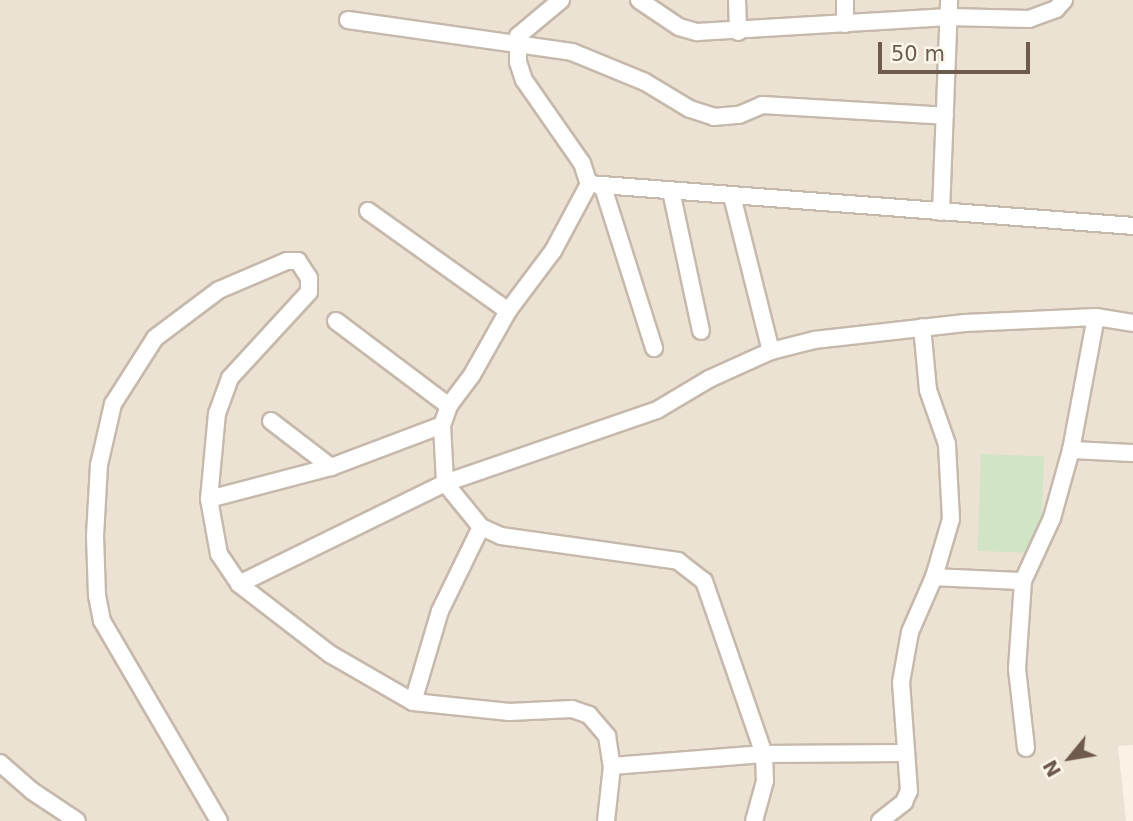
<!DOCTYPE html>
<style>
body{margin:0}
#map{position:relative;width:1133px;height:821px;overflow:hidden;background:#f9f2e5;font-family:"DejaVu Sans",sans-serif}
div>[style]{position:absolute}
.residential>*{inset:0;background:#ece2d3}
.green>*{inset:0;background:#d1e4c6;transform-origin:0 0}
.roads{filter:drop-shadow(2px 0 #c6b9ab) drop-shadow(-2px 0 #c6b9ab) drop-shadow(0 2px #c6b9ab) drop-shadow(0 -2px #c6b9ab)}
.minor>*{height:16px;margin:-8px;padding:0 8px;transform-origin:8px;border-radius:8px;background:#fff}
span{translate:-50% -50%;white-space:nowrap;text-align:center;line-height:1.15;-webkit-text-stroke:5px #fcf6eb;paint-order:stroke}
.north{position:absolute;left:1035px;top:723px;width:70px;height:70px;-webkit-text-stroke:5px #fcf6eb;paint-order:stroke;rotate:240deg;font-size:19px;font-weight:700;line-height:28px;text-align:center;color:#6e5b4e}
.north::after{content:'';display:block;margin:auto;width:24px;height:32px;background:#6e5b4e;clip-path:polygon(50% 0,100% 100%,50% 72%,0 100%)}
.scale{position:absolute;left:878px;top:42px;width:152px;height:32px;box-sizing:border-box;border:4px solid #6e5b4e;border-top:0;padding-left:9px;font-size:21px;line-height:24px;white-space:nowrap;color:#6e5b4e;-webkit-text-stroke:5px #fcf6eb;paint-order:stroke}
</style>
<div id="map">
<div class="residential">
<i style="clip-path:polygon(0 0,1133px 0,1133px 745px,1118px 746px,1126px 821px,0 821px)"></i>
</div>
<div class="green">
<i style="left:981px;top:454px;width:63px;height:97px;rotate:2deg"></i>
</div>
<div class="roads">
<div class="minor">
<i style="left:561px;top:0;width:56px;rotate:140.1deg"></i>
<i style="left:518px;top:36px;width:26px;rotate:90deg"></i>
<i style="left:518px;top:62px;width:19px;rotate:72deg"></i>
<i style="left:524px;top:80px;width:101px;rotate:55.1deg"></i>
<i style="left:582px;top:163px;width:22px;rotate:72deg"></i>
<i style="left:589px;top:184px;width:76px;rotate:118.2deg"></i>
<i style="left:553px;top:251px;width:75px;rotate:126.9deg"></i>
<i style="left:508px;top:311px;width:73px;rotate:119.4deg"></i>
<i style="left:472px;top:375px;width:39px;rotate:127deg"></i>
<i style="left:449px;top:406px;width:20px;rotate:110deg"></i>
<i style="left:442px;top:425px;width:58px;rotate:87deg"></i>
<i style="left:445px;top:483px;width:57px;rotate:50.7deg"></i>
<i style="left:481px;top:527px;width:22px;rotate:24deg"></i>
<i style="left:501px;top:536px;width:179px;rotate:8deg"></i>
<i style="left:678px;top:561px;width:33px;rotate:38deg"></i>
<i style="left:704px;top:581px;width:183px;rotate:70.9deg"></i>
<i style="left:764px;top:754px;width:27px;rotate:88deg"></i>
<i style="left:765px;top:781px;width:41px;rotate:105.4deg"></i>
<i style="left:639px;top:0;width:48px;rotate:34deg"></i>
<i style="left:679px;top:27px;width:19px;rotate:16deg"></i>
<i style="left:697px;top:32px;width:252px;rotate:-3.4deg"></i>
<i style="left:949px;top:17px;width:80px;rotate:1.4deg"></i>
<i style="left:1029px;top:19px;width:29px;rotate:-20deg"></i>
<i style="left:1056px;top:9px;width:12px;rotate:-48deg"></i>
<i style="left:737px;top:0;width:32px;rotate:88deg"></i>
<i style="left:845px;top:0;width:24px;rotate:90deg"></i>
<i style="left:348px;top:20px;width:226px;rotate:8.1deg"></i>
<i style="left:572px;top:52px;width:79px;rotate:22.3deg"></i>
<i style="left:645px;top:82px;width:52px;rotate:31deg"></i>
<i style="left:690px;top:109px;width:25px;rotate:18deg"></i>
<i style="left:714px;top:117px;width:25px;rotate:-5deg"></i>
<i style="left:739px;top:115px;width:25px;rotate:-23deg"></i>
<i style="left:762px;top:105px;width:183px;rotate:3.4deg"></i>
<i style="left:589px;top:184px;width:546px;rotate:4.41deg"></i>
<i style="left:603px;top:187px;width:169px;rotate:72.4deg"></i>
<i style="left:671px;top:191px;width:143px;rotate:77.9deg"></i>
<i style="left:732px;top:196px;width:160px;rotate:75.9deg"></i>
<i style="left:368px;top:211px;width:172px;rotate:35.5deg"></i>
<i style="left:941px;top:212px;width:212px;rotate:-87.8deg"></i>
<i style="left:336px;top:321px;width:141px;rotate:37deg"></i>
<i style="left:271px;top:421px;width:76px;rotate:37.5deg"></i>
<i style="left:1071px;top:450px;width:62px;rotate:2.8deg"></i>
<i style="left:209px;top:499px;width:126px;rotate:-14.7deg"></i>
<i style="left:331px;top:467px;width:119px;rotate:-20.7deg"></i>
<i style="left:934px;top:577px;width:89px;rotate:2.6deg"></i>
<i style="left:239px;top:584px;width:229px;rotate:-26.1deg"></i>
<i style="left:445px;top:483px;width:224px;rotate:-19deg"></i>
<i style="left:657px;top:410px;width:61px;rotate:-30.8deg"></i>
<i style="left:709px;top:379px;width:68px;rotate:-24.3deg"></i>
<i style="left:771px;top:351px;width:44px;rotate:-14.3deg"></i>
<i style="left:814px;top:340px;width:152px;rotate:-6.4deg"></i>
<i style="left:965px;top:323px;width:131px;rotate:-2.6deg"></i>
<i style="left:1096px;top:317px;width:37px;rotate:9deg"></i>
<i style="left:413px;top:702px;width:95px;rotate:-73.5deg"></i>
<i style="left:440px;top:611px;width:93px;rotate:-64deg"></i>
<i style="left:1026px;top:748px;width:80px;rotate:-96.5deg"></i>
<i style="left:1017px;top:669px;width:88px;rotate:-86.1deg"></i>
<i style="left:1023px;top:581px;width:69px;rotate:-65.3deg"></i>
<i style="left:1052px;top:518px;width:71px;rotate:-74.4deg"></i>
<i style="left:1071px;top:450px;width:135px;rotate:-79.4deg"></i>
<i style="left:0;top:763px;width:43px;rotate:41.2deg"></i>
<i style="left:32px;top:791px;width:54px;rotate:33.7deg"></i>
<i style="left:612px;top:766px;width:152px;rotate:-4.5deg"></i>
<i style="left:764px;top:754px;width:140px;rotate:-0.4deg"></i>
<i style="left:219px;top:821px;width:232px;rotate:-120.3deg"></i>
<i style="left:102px;top:621px;width:25px;rotate:-101deg"></i>
<i style="left:97px;top:596px;width:60px;rotate:-91.9deg"></i>
<i style="left:95px;top:536px;width:71px;rotate:-86.8deg"></i>
<i style="left:99px;top:465px;width:63px;rotate:-77.1deg"></i>
<i style="left:113px;top:404px;width:78px;rotate:-57.5deg"></i>
<i style="left:155px;top:338px;width:80px;rotate:-36.9deg"></i>
<i style="left:219px;top:290px;width:74px;rotate:-23.1deg"></i>
<i style="left:287px;top:261px;width:11px"></i>
<i style="left:298px;top:261px;width:20px;rotate:57deg"></i>
<i style="left:309px;top:278px;width:14px;rotate:90deg"></i>
<i style="left:309px;top:292px;width:117px;rotate:132.6deg"></i>
<i style="left:230px;top:378px;width:37px;rotate:110deg"></i>
<i style="left:217px;top:413px;width:86px;rotate:95.3deg"></i>
<i style="left:209px;top:499px;width:56px;rotate:79.7deg"></i>
<i style="left:219px;top:554px;width:36px;rotate:56deg"></i>
<i style="left:239px;top:584px;width:115px;rotate:37.6deg"></i>
<i style="left:330px;top:654px;width:96px;rotate:30deg"></i>
<i style="left:413px;top:702px;width:97px;rotate:5.9deg"></i>
<i style="left:509px;top:712px;width:63px;rotate:-2.7deg"></i>
<i style="left:572px;top:709px;width:18px;rotate:19deg"></i>
<i style="left:589px;top:715px;width:28px;rotate:49deg"></i>
<i style="left:607px;top:736px;width:30px;rotate:81deg"></i>
<i style="left:612px;top:766px;width:55px;rotate:96.2deg"></i>
<i style="left:880px;top:821px;width:31px;rotate:-38deg"></i>
<i style="left:904px;top:802px;width:12px;rotate:-66deg"></i>
<i style="left:909px;top:791px;width:109px;rotate:-94.2deg"></i>
<i style="left:901px;top:682px;width:51px;rotate:-79.8deg"></i>
<i style="left:910px;top:632px;width:60px;rotate:-66.4deg"></i>
<i style="left:934px;top:577px;width:60px;rotate:-73.7deg"></i>
<i style="left:951px;top:519px;width:75px;rotate:-93.1deg"></i>
<i style="left:947px;top:444px;width:57px;rotate:-109.4deg"></i>
<i style="left:928px;top:390px;width:63px;rotate:-95.4deg"></i>
</div>
</div>
<div class="north">N</div>
<div class="scale">50 m</div>
</div>
